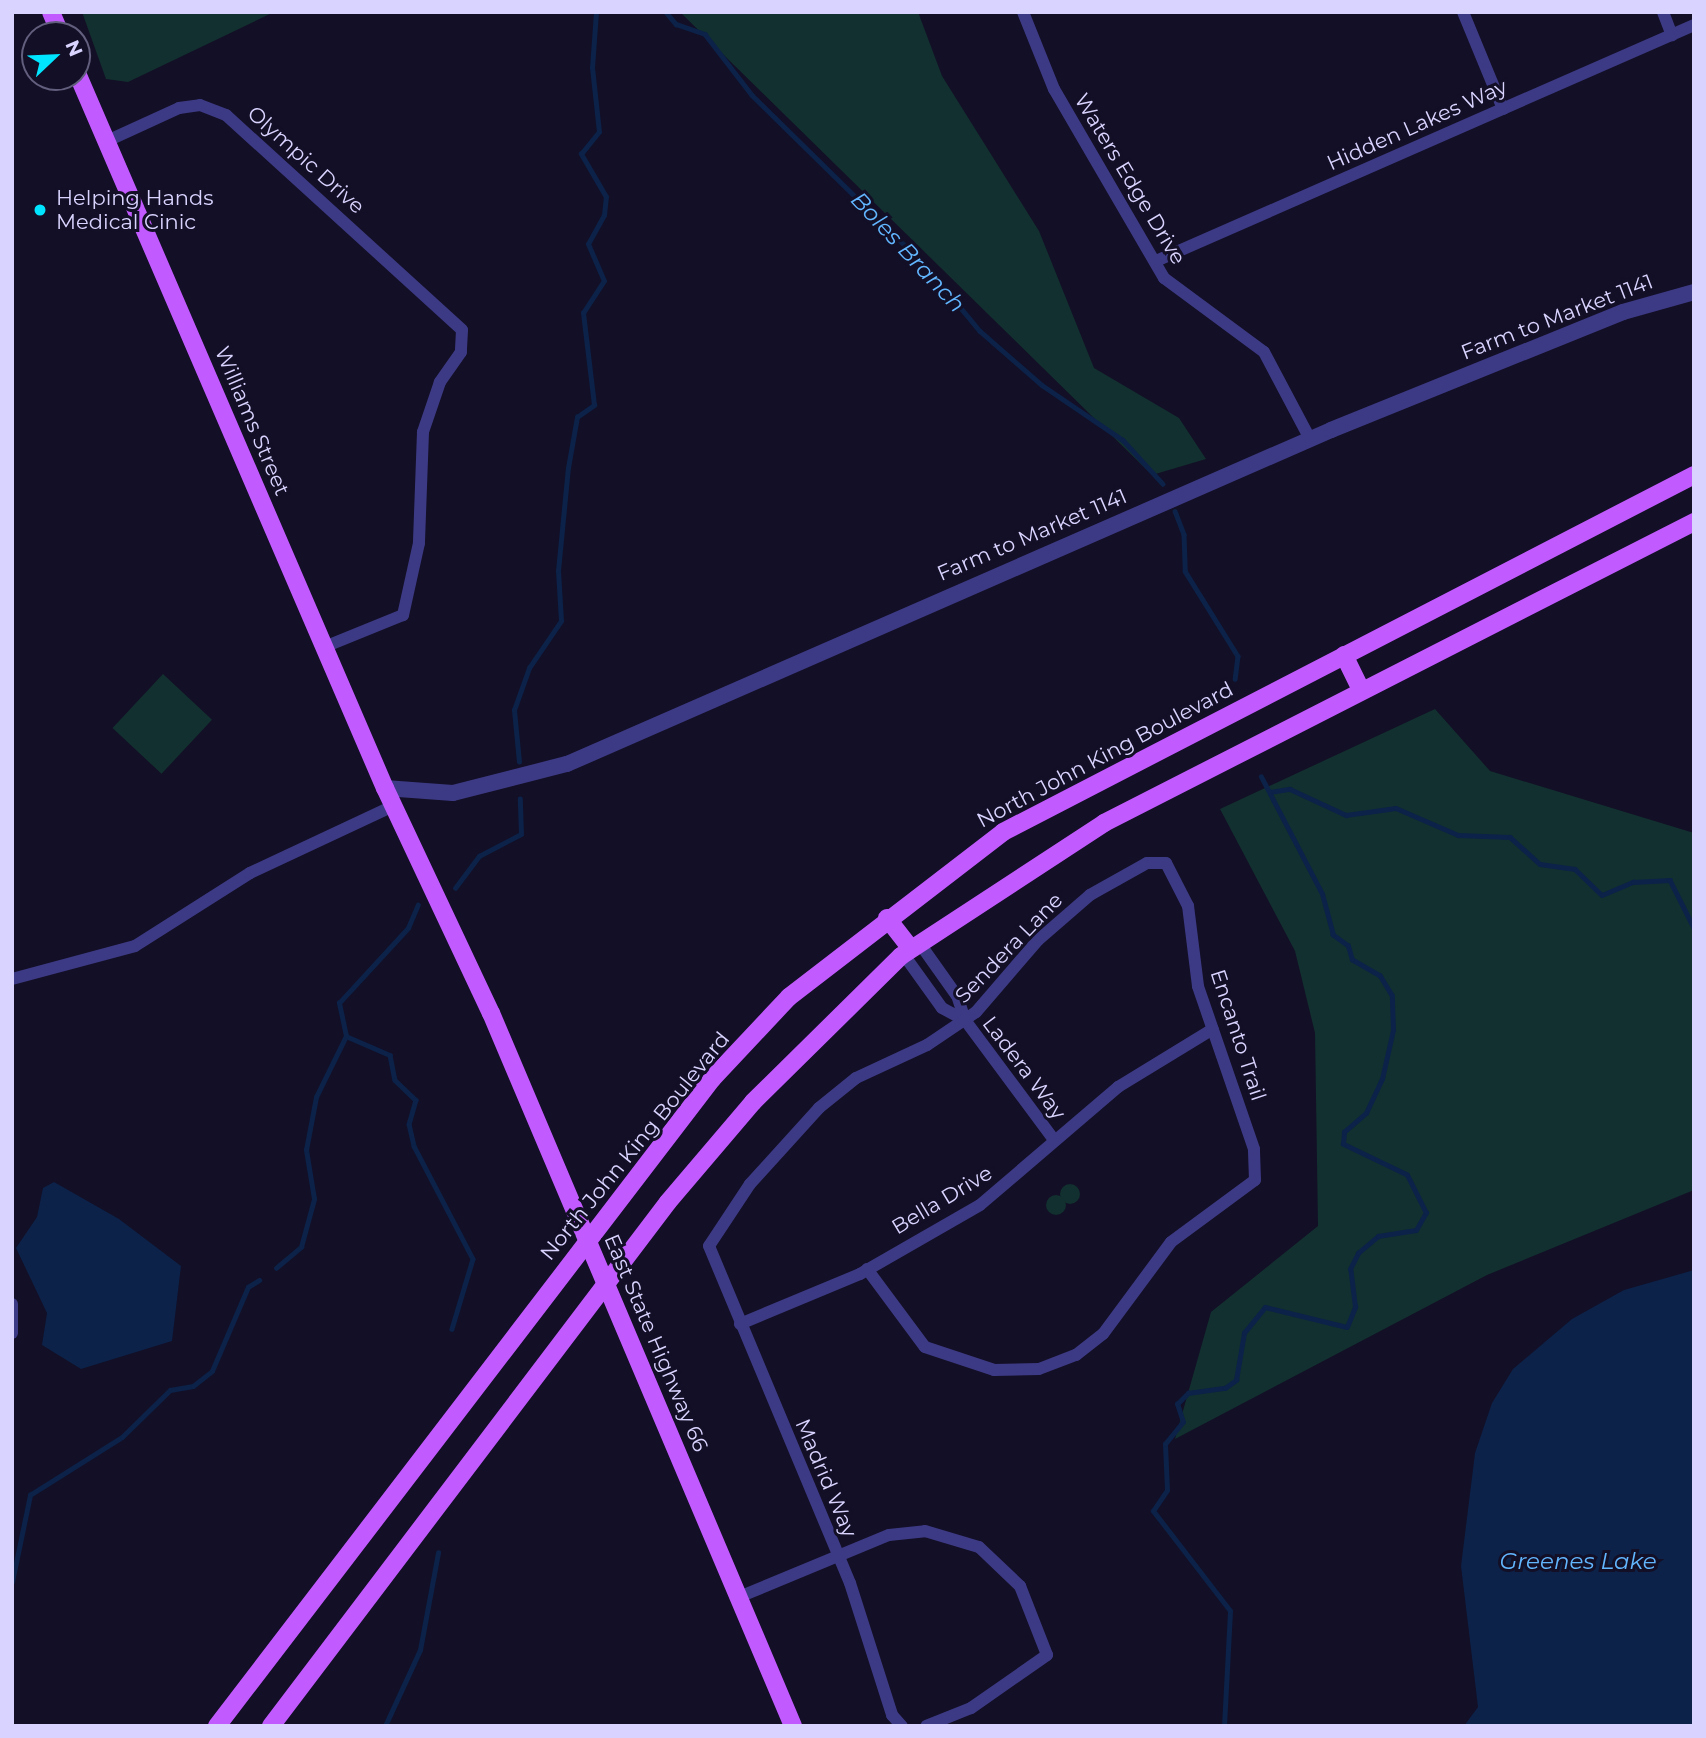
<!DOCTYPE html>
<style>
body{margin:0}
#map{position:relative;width:1706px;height:1738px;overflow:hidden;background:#130f26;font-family:Montserrat,sans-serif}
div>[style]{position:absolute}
.green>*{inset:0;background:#12302f;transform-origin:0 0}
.round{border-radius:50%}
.water>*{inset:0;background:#0c2248}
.stream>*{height:4.5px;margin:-2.25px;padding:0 2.25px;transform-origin:2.25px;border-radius:2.25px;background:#0c2248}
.minor>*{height:12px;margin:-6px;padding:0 6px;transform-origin:6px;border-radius:6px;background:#3d3a85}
.tertiary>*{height:16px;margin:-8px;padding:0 8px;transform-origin:8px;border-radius:8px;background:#3d3a85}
.primary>*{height:18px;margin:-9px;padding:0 9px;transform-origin:9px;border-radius:9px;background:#c25bff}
.dots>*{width:19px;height:19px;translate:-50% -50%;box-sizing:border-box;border:4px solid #130f26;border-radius:50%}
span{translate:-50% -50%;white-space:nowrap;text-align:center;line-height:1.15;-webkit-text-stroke:6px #130f26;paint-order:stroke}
.street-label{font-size:21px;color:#d9d4ff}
.poi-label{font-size:21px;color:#d9d4ff}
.left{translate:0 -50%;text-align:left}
.water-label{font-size:23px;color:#62b6ff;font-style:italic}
.frame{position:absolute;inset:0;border:14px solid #d9d4ff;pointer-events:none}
.north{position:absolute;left:21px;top:21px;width:70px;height:70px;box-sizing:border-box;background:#130f26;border:2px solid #625e7d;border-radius:50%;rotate:67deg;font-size:19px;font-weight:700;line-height:28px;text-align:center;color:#d9d4ff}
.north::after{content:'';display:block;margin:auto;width:24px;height:32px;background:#00e5ff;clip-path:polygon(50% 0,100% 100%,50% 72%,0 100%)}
</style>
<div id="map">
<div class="green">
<i style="clip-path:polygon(82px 12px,274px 12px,128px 82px,106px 79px)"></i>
<i style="clip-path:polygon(680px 12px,918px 12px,942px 76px,1039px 231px,1094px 368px,1179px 418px,1206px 459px,1152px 475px)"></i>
<i style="left:163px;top:674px;width:67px;height:74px;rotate:43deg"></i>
<i style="clip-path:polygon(1435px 709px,1490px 771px,1694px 833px,1694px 1190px,1487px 1275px,1175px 1439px,1211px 1312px,1318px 1226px,1315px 1033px,1295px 951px,1220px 809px)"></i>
<i class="round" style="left:1060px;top:1184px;width:20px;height:20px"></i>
<i class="round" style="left:1046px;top:1195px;width:20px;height:20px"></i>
</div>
<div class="water">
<i style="clip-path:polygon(54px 1182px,119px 1219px,181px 1266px,172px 1341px,81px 1369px,42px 1345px,47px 1313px,16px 1248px,37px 1217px,43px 1188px)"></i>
<i style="clip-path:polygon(1694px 1270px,1694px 1726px,1464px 1726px,1478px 1707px,1461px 1566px,1475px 1453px,1492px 1403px,1513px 1369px,1572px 1319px,1624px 1290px)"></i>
</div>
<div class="stream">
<i style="left:666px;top:12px;width:16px;rotate:50deg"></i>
<i style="left:676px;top:24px;width:31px;rotate:19deg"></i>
<i style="left:705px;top:34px;width:77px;rotate:52.4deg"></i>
<i style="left:752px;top:95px;width:245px;rotate:44.5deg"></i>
<i style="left:927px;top:267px;width:83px;rotate:50.4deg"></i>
<i style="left:980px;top:331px;width:82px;rotate:41.1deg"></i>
<i style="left:1042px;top:385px;width:98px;rotate:34.2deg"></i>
<i style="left:1123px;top:440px;width:59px;rotate:47.7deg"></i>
<i style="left:1175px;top:511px;width:25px;rotate:69deg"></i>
<i style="left:1184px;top:534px;width:37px;rotate:88deg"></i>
<i style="left:1185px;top:571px;width:100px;rotate:58.1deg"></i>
<i style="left:1238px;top:656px;width:23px;rotate:97deg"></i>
<i style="left:519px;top:762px;width:52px;rotate:-95.5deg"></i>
<i style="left:514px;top:710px;width:45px;rotate:-70.3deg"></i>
<i style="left:529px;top:668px;width:57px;rotate:-55.8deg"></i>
<i style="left:561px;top:621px;width:50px;rotate:-93.4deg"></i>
<i style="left:558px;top:571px;width:103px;rotate:-84.5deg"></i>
<i style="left:568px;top:468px;width:52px;rotate:-80deg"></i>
<i style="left:577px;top:417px;width:21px;rotate:-35deg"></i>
<i style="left:594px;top:405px;width:93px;rotate:-96.8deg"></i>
<i style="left:583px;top:313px;width:38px;rotate:-57deg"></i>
<i style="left:604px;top:281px;width:40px;rotate:-113.4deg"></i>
<i style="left:588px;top:244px;width:33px;rotate:-61deg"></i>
<i style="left:604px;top:215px;width:18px;rotate:-84deg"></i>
<i style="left:606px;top:197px;width:50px;rotate:-120.2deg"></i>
<i style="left:581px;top:154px;width:28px;rotate:-51deg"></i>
<i style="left:599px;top:132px;width:64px;rotate:-96.2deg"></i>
<i style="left:592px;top:68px;width:56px;rotate:-85.9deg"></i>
<i style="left:1270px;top:792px;width:20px;rotate:-9deg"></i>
<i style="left:1290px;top:789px;width:62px;rotate:24.9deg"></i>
<i style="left:1346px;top:815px;width:50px;rotate:-8deg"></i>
<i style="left:1396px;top:808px;width:68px;rotate:23.5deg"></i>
<i style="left:1458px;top:835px;width:52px;rotate:2.2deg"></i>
<i style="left:1510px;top:837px;width:40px;rotate:42deg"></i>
<i style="left:1540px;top:864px;width:35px;rotate:8deg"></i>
<i style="left:1575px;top:869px;width:37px;rotate:44deg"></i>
<i style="left:1602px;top:895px;width:34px;rotate:-23deg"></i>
<i style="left:1633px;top:882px;width:37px;rotate:-3deg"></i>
<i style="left:1670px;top:880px;width:54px;rotate:63.4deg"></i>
<i style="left:455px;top:888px;width:40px;rotate:-53deg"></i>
<i style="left:479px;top:856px;width:47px;rotate:-27.6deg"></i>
<i style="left:521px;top:834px;width:35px;rotate:-92deg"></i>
<i style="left:346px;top:1036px;width:48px;rotate:23.4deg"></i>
<i style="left:390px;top:1055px;width:25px;rotate:79deg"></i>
<i style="left:395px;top:1080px;width:29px;rotate:44deg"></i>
<i style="left:416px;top:1100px;width:25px;rotate:106deg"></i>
<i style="left:409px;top:1124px;width:23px;rotate:77deg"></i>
<i style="left:414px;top:1146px;width:127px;rotate:62.4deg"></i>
<i style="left:473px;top:1259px;width:73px;rotate:106.7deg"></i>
<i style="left:276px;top:1268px;width:33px;rotate:-40deg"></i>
<i style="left:301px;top:1247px;width:50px;rotate:-74.8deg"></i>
<i style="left:314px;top:1199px;width:50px;rotate:-99.3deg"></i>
<i style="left:306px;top:1150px;width:54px;rotate:-79.3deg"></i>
<i style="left:316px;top:1097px;width:68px;rotate:-63.8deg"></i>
<i style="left:346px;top:1036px;width:34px;rotate:-102deg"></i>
<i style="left:339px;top:1003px;width:102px;rotate:-47.4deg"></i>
<i style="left:408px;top:928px;width:25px;rotate:-67deg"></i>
<i style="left:12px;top:1582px;width:89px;rotate:-78.3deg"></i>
<i style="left:30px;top:1495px;width:109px;rotate:-32.2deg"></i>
<i style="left:122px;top:1437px;width:67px;rotate:-44.4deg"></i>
<i style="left:170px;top:1390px;width:23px;rotate:-10deg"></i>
<i style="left:193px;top:1386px;width:24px;rotate:-38deg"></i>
<i style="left:212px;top:1371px;width:91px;rotate:-66.8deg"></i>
<i style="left:248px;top:1287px;width:13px;rotate:-32deg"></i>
<i style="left:385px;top:1726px;width:84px;rotate:-65.3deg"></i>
<i style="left:420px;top:1650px;width:99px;rotate:-79.5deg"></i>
<i style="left:1224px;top:1726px;width:115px;rotate:-87deg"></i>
<i style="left:1230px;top:1611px;width:126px;rotate:-127.6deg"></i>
<i style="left:1153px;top:1511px;width:25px;rotate:-56deg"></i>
<i style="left:1167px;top:1490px;width:46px;rotate:-92.5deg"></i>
<i style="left:1165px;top:1444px;width:28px;rotate:-51deg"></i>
<i style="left:1183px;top:1422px;width:19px;rotate:-108deg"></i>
<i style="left:1177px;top:1404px;width:16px;rotate:-45deg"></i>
<i style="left:1188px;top:1393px;width:37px;rotate:-8deg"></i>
<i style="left:1225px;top:1388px;width:14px;rotate:-36deg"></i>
<i style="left:1236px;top:1380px;width:48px;rotate:-80.3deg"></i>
<i style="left:1244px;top:1333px;width:33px;rotate:-51deg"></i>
<i style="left:1265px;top:1307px;width:84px;rotate:13.7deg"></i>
<i style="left:1347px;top:1327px;width:22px;rotate:-68deg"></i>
<i style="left:1355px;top:1307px;width:38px;rotate:-97deg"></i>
<i style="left:1350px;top:1269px;width:18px;rotate:-63deg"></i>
<i style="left:1358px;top:1253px;width:26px;rotate:-40deg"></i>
<i style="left:1378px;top:1236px;width:38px;rotate:-9deg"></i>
<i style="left:1416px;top:1230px;width:20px;rotate:-60deg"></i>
<i style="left:1426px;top:1213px;width:42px;rotate:-116.6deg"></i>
<i style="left:1407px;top:1175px;width:71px;rotate:-154.2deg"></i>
<i style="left:1343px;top:1144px;width:12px;rotate:-85deg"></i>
<i style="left:1344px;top:1132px;width:29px;rotate:-41deg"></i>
<i style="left:1366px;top:1113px;width:38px;rotate:-65deg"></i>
<i style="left:1382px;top:1079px;width:50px;rotate:-77.3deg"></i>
<i style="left:1393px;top:1030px;width:34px;rotate:-92deg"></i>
<i style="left:1392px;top:996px;width:23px;rotate:-121deg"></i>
<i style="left:1380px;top:976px;width:32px;rotate:-150deg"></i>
<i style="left:1352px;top:960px;width:15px;rotate:-106deg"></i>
<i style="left:1348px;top:946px;width:19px;rotate:-144deg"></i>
<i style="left:1333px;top:935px;width:42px;rotate:-105deg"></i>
<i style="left:1322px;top:894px;width:132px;rotate:-117.5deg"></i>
</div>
<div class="minor">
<i style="left:1023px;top:12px;width:83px;rotate:68.1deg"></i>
<i style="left:1054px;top:89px;width:219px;rotate:59.8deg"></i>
<i style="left:1164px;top:278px;width:124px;rotate:36.5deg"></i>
<i style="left:1264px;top:352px;width:98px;rotate:62.1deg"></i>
<i style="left:1463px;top:12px;width:105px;rotate:67.6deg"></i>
<i style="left:1663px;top:12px;width:25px;rotate:69deg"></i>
<i style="left:107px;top:141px;width:79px;rotate:-24.6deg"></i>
<i style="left:179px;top:108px;width:21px;rotate:-8deg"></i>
<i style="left:200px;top:105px;width:28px;rotate:21deg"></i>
<i style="left:226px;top:115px;width:319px;rotate:42.3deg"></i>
<i style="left:462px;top:330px;width:22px;rotate:93deg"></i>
<i style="left:461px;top:352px;width:37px;rotate:125deg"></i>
<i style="left:440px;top:382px;width:53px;rotate:108.8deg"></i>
<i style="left:423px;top:432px;width:111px;rotate:92.1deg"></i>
<i style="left:419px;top:543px;width:74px;rotate:102.5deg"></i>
<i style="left:403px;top:615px;width:85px;rotate:157.9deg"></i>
<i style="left:1156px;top:261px;width:587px;rotate:-23.69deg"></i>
<i style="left:904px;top:955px;width:65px;rotate:54.4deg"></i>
<i style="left:942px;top:1008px;width:26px;rotate:28deg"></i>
<i style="left:965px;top:1020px;width:25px;rotate:-108deg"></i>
<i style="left:957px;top:996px;width:64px;rotate:-125.4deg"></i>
<i style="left:12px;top:979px;width:127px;rotate:-15deg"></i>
<i style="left:135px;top:946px;width:136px;rotate:-32.4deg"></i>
<i style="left:250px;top:873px;width:158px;rotate:-25.1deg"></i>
<i style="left:965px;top:1020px;width:149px;rotate:53.4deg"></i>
<i style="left:867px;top:1269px;width:97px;rotate:53.4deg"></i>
<i style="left:925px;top:1347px;width:73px;rotate:18.4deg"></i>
<i style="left:994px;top:1370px;width:45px;rotate:-1.3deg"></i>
<i style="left:1039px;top:1369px;width:40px;rotate:-21deg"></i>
<i style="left:1076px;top:1355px;width:34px;rotate:-38deg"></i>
<i style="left:1103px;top:1334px;width:114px;rotate:-53.5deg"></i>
<i style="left:1171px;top:1242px;width:104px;rotate:-36.4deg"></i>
<i style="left:1255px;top:1180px;width:31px;rotate:-92deg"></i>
<i style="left:1254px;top:1149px;width:172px;rotate:-109deg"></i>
<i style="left:1198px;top:986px;width:81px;rotate:-97.1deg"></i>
<i style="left:1188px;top:906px;width:48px;rotate:-117.1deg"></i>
<i style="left:1166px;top:863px;width:19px;rotate:180deg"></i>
<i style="left:1147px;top:863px;width:65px;rotate:150.7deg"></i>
<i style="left:1090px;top:895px;width:69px;rotate:139.1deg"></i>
<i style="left:1038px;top:940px;width:95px;rotate:130.7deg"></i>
<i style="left:976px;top:1012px;width:59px;rotate:146deg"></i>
<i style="left:927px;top:1045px;width:78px;rotate:155.1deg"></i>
<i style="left:856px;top:1078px;width:48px;rotate:141deg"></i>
<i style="left:819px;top:1108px;width:103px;rotate:132.2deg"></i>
<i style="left:750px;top:1184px;width:74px;rotate:123.5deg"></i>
<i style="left:709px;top:1246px;width:365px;rotate:67.3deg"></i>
<i style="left:850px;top:1583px;width:139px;rotate:72.3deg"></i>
<i style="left:892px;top:1715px;width:15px;rotate:48deg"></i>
<i style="left:12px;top:1304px;width:29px;rotate:90deg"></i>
<i style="left:740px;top:1324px;width:130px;rotate:-22.6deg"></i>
<i style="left:860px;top:1274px;width:138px;rotate:-29.9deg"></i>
<i style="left:980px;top:1205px;width:182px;rotate:-40.5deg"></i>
<i style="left:1118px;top:1087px;width:111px;rotate:-31.4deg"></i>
<i style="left:739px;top:1597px;width:162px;rotate:-22.5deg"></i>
<i style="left:889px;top:1535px;width:36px;rotate:-6deg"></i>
<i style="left:925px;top:1531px;width:56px;rotate:16.5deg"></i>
<i style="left:979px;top:1547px;width:57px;rotate:43.6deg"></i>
<i style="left:1020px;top:1586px;width:74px;rotate:68.6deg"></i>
<i style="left:1047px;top:1655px;width:93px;rotate:145.1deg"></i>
<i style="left:971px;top:1708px;width:48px;rotate:158.2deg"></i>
</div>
<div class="tertiary">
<i style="left:385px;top:788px;width:68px;rotate:4.2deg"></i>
<i style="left:453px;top:793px;width:118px;rotate:-14.3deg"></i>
<i style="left:567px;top:764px;width:834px;rotate:-23.61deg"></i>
<i style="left:1331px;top:430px;width:315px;rotate:-22deg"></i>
<i style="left:1623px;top:312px;width:74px;rotate:-15.7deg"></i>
</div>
<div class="primary">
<i style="left:51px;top:12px;width:25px;rotate:67deg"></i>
<i style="left:77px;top:73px;width:779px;rotate:66.7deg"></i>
<i style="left:385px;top:788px;width:249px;rotate:64.8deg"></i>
<i style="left:491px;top:1013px;width:774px;rotate:67.04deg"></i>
<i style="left:1344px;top:655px;width:39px;rotate:64deg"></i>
<i style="left:887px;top:918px;width:39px;rotate:52deg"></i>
<i style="left:217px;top:1726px;width:815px;rotate:-52.58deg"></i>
<i style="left:712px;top:1079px;width:112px;rotate:-46.8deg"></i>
<i style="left:789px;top:997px;width:270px;rotate:-37.6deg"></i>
<i style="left:1003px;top:832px;width:778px;rotate:-27.32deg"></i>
<i style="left:271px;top:1726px;width:657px;rotate:-52.85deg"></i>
<i style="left:668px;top:1202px;width:131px;rotate:-49.6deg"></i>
<i style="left:753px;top:1102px;width:208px;rotate:-44.6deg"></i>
<i style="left:901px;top:956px;width:243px;rotate:-33.2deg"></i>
<i style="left:1104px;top:823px;width:662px;rotate:-27.03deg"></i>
</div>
<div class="dots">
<i style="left:40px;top:210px;background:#00e5ff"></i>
</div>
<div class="street-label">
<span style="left:1417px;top:125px;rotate:-24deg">Hidden Lakes Way</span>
<span style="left:306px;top:160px;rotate:42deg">Olympic Drive</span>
<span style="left:1130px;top:179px;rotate:59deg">Waters Edge Drive</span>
<span style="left:1557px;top:317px;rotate:-21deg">Farm to Market 1141</span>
<span style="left:252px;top:421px;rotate:67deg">Williams Street</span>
<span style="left:1032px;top:535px;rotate:-23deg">Farm to Market 1141</span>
<span style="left:1105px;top:755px;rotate:-28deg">North John King Boulevard</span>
<span style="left:1009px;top:948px;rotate:-46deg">Sendera Lane</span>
<span style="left:1238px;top:1035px;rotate:72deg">Encanto Trail</span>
<span style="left:1024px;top:1068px;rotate:53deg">Ladera Way</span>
<span style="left:635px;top:1146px;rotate:-51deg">North John King Boulevard</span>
<span style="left:942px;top:1200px;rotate:-31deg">Bella Drive</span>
<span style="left:656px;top:1343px;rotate:67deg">East State Highway 66</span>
<span style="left:826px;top:1478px;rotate:67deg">Madrid Way</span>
</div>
<div class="poi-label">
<span class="left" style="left:56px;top:210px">Helping Hands<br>Medical Cinic</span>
</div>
<div class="water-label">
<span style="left:908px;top:252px;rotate:47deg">Boles Branch</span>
<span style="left:1578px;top:1561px">Greenes Lake</span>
</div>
<div class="frame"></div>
<div class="north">N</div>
</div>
